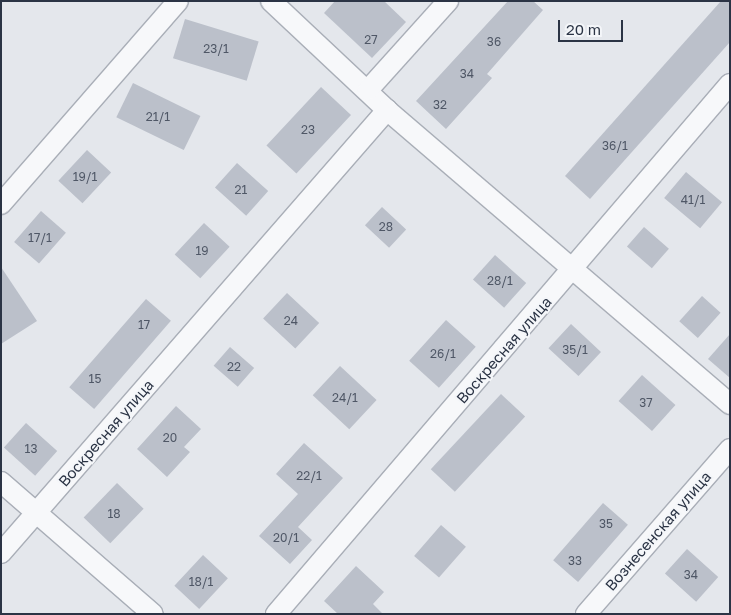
<!DOCTYPE html>
<meta charset="utf-8">
<style>
body{margin:0}
#map{position:relative;width:731px;height:615px;overflow:hidden;background:#e4e7ec;font-family:"Golos Text",sans-serif}
div>[style]{position:absolute}
.building>*{inset:0;background:#bbc0ca;transform-origin:0 0}
.roads{filter:drop-shadow(1px 0 #a9aeb7) drop-shadow(-1px 0 #a9aeb7) drop-shadow(0 1px #a9aeb7) drop-shadow(0 -1px #a9aeb7)}
.street>*{height:20px;margin:-10px;padding:0 10px;transform-origin:10px;border-radius:10px;background:#f7f8fa}
span{translate:-50% -50%;white-space:nowrap;text-align:center;line-height:1.15;-webkit-text-stroke:4px #f4f6f9;paint-order:stroke}
.number-label{font-size:12px;color:#4f5766}
.number-label span{-webkit-text-stroke-width:0}
.street-label{font-size:15px;color:#2b3445}
.frame{position:absolute;inset:0;border:2px solid #2b3445;pointer-events:none}
.scale{position:absolute;left:558px;top:20px;width:65px;height:22px;box-sizing:border-box;border:2px solid #2b3445;border-top:0;padding-left:6px;font-size:15px;line-height:18px;white-space:nowrap;color:#2b3445;-webkit-text-stroke:4px #f4f6f9;paint-order:stroke}
</style>
<div id="map">
<div class="building">
<i style="clip-path:polygon(335px 1px,384px 1px,406px 22px,372px 58px,324px 13px)"></i>
<i style="clip-path:polygon(508px 1px,533px 1px,543px 10px,487px 74px,492px 78px,446px 129px,416px 101px)"></i>
<i style="clip-path:polygon(721px 1px,730px 1px,730px 42px,590px 199px,565px 176px)"></i>
<i style="left:185px;top:19px;width:77px;height:41px;rotate:17deg"></i>
<i style="left:133px;top:83px;width:75px;height:38px;rotate:26deg"></i>
<i style="left:321px;top:87px;width:41px;height:80px;rotate:43deg"></i>
<i style="left:87px;top:150px;width:33px;height:42px;rotate:43deg"></i>
<i style="left:237px;top:163px;width:42px;height:33px;rotate:42deg"></i>
<i style="left:686px;top:172px;width:47px;height:34px;rotate:40deg"></i>
<i style="left:382px;top:207px;width:33px;height:25px;rotate:43deg"></i>
<i style="left:41px;top:211px;width:33px;height:41px;rotate:41deg"></i>
<i style="left:204px;top:223px;width:35px;height:43px;rotate:43deg"></i>
<i style="left:644px;top:227px;width:33px;height:26px;rotate:41deg"></i>
<i style="left:495px;top:255px;width:42px;height:33px;rotate:42deg"></i>
<i style="clip-path:polygon(1px 267px,37px 321px,1px 344px)"></i>
<i style="left:287px;top:293px;width:44px;height:35px;rotate:43deg"></i>
<i style="left:702px;top:296px;width:25px;height:34px;rotate:42deg"></i>
<i style="left:146px;top:299px;width:33px;height:117px;rotate:41deg"></i>
<i style="left:446px;top:320px;width:40px;height:55px;rotate:42deg"></i>
<i style="left:571px;top:324px;width:41px;height:33px;rotate:43deg"></i>
<i style="clip-path:polygon(730px 334px,730px 378px,708px 359px)"></i>
<i style="left:230px;top:347px;width:32px;height:25px;rotate:41deg"></i>
<i style="left:340px;top:366px;width:50px;height:40px;rotate:43deg"></i>
<i style="left:642px;top:375px;width:45px;height:35px;rotate:42deg"></i>
<i style="left:501px;top:394px;width:33px;height:103px;rotate:43deg"></i>
<i style="clip-path:polygon(176px 406px,201px 429px,184px 447px,190px 452px,167px 477px,137px 449px)"></i>
<i style="left:26px;top:423px;width:42px;height:33px;rotate:42deg"></i>
<i style="clip-path:polygon(304px 443px,343px 478px,298px 527px,312px 540px,290px 564px,259px 536px,298px 494px,276px 474px)"></i>
<i style="left:117px;top:483px;width:37px;height:48px;rotate:44deg"></i>
<i style="left:603px;top:503px;width:33px;height:76px;rotate:41deg"></i>
<i style="left:441px;top:525px;width:33px;height:41px;rotate:41deg"></i>
<i style="left:687px;top:549px;width:42px;height:33px;rotate:42deg"></i>
<i style="left:203px;top:555px;width:34px;height:42px;rotate:43deg"></i>
<i style="clip-path:polygon(356px 566px,384px 592px,373px 604px,383px 614px,338px 614px,324px 601px)"></i>
</div>
<div class="roads">
<div class="street">
<i style="left:271px;top:1px;width:159px;rotate:43.2deg"></i>
<i style="left:387px;top:110px;width:452px;rotate:40.6deg"></i>
<i style="left:368px;top:90px;width:120px;rotate:-48deg"></i>
<i style="left:1px;top:204px;width:269px;rotate:-48.9deg"></i>
<i style="left:1px;top:482px;width:201px;rotate:41deg"></i>
<i style="left:1px;top:553px;width:588px;rotate:-48.93deg"></i>
<i style="left:276px;top:614px;width:698px;rotate:-49.42deg"></i>
<i style="left:586px;top:614px;width:219px;rotate:-48.9deg"></i>
</div>
</div>
<div class="number-label">
<span style="left:371px;top:40px">27</span>
<span style="left:494px;top:42px">36</span>
<span style="left:216px;top:49px">23/1</span>
<span style="left:467px;top:74px">34</span>
<span style="left:440px;top:105px">32</span>
<span style="left:158px;top:117px">21/1</span>
<span style="left:308px;top:130px">23</span>
<span style="left:615px;top:146px">36/1</span>
<span style="left:85px;top:177px">19/1</span>
<span style="left:241px;top:190px">21</span>
<span style="left:693px;top:200px">41/1</span>
<span style="left:386px;top:227px">28</span>
<span style="left:40px;top:238px">17/1</span>
<span style="left:202px;top:251px">19</span>
<span style="left:500px;top:281px">28/1</span>
<span style="left:291px;top:321px">24</span>
<span style="left:144px;top:325px">17</span>
<span style="left:575px;top:350px">35/1</span>
<span style="left:443px;top:354px">26/1</span>
<span style="left:234px;top:367px">22</span>
<span style="left:95px;top:379px">15</span>
<span style="left:345px;top:398px">24/1</span>
<span style="left:646px;top:403px">37</span>
<span style="left:170px;top:438px">20</span>
<span style="left:31px;top:449px">13</span>
<span style="left:309px;top:476px">22/1</span>
<span style="left:114px;top:514px">18</span>
<span style="left:606px;top:524px">35</span>
<span style="left:286px;top:538px">20/1</span>
<span style="left:575px;top:561px">33</span>
<span style="left:691px;top:575px">34</span>
<span style="left:201px;top:582px">18/1</span>
</div>
<div class="street-label">
<span style="left:504px;top:350px;rotate:-49deg">Воскресная улица</span>
<span style="left:106px;top:433px;rotate:-49deg">Воскресная улица</span>
<span style="left:658px;top:531px;rotate:-49deg">Вознесенская улица</span>
</div>
<div class="frame"></div>
<div class="scale">20 m</div>
</div>
